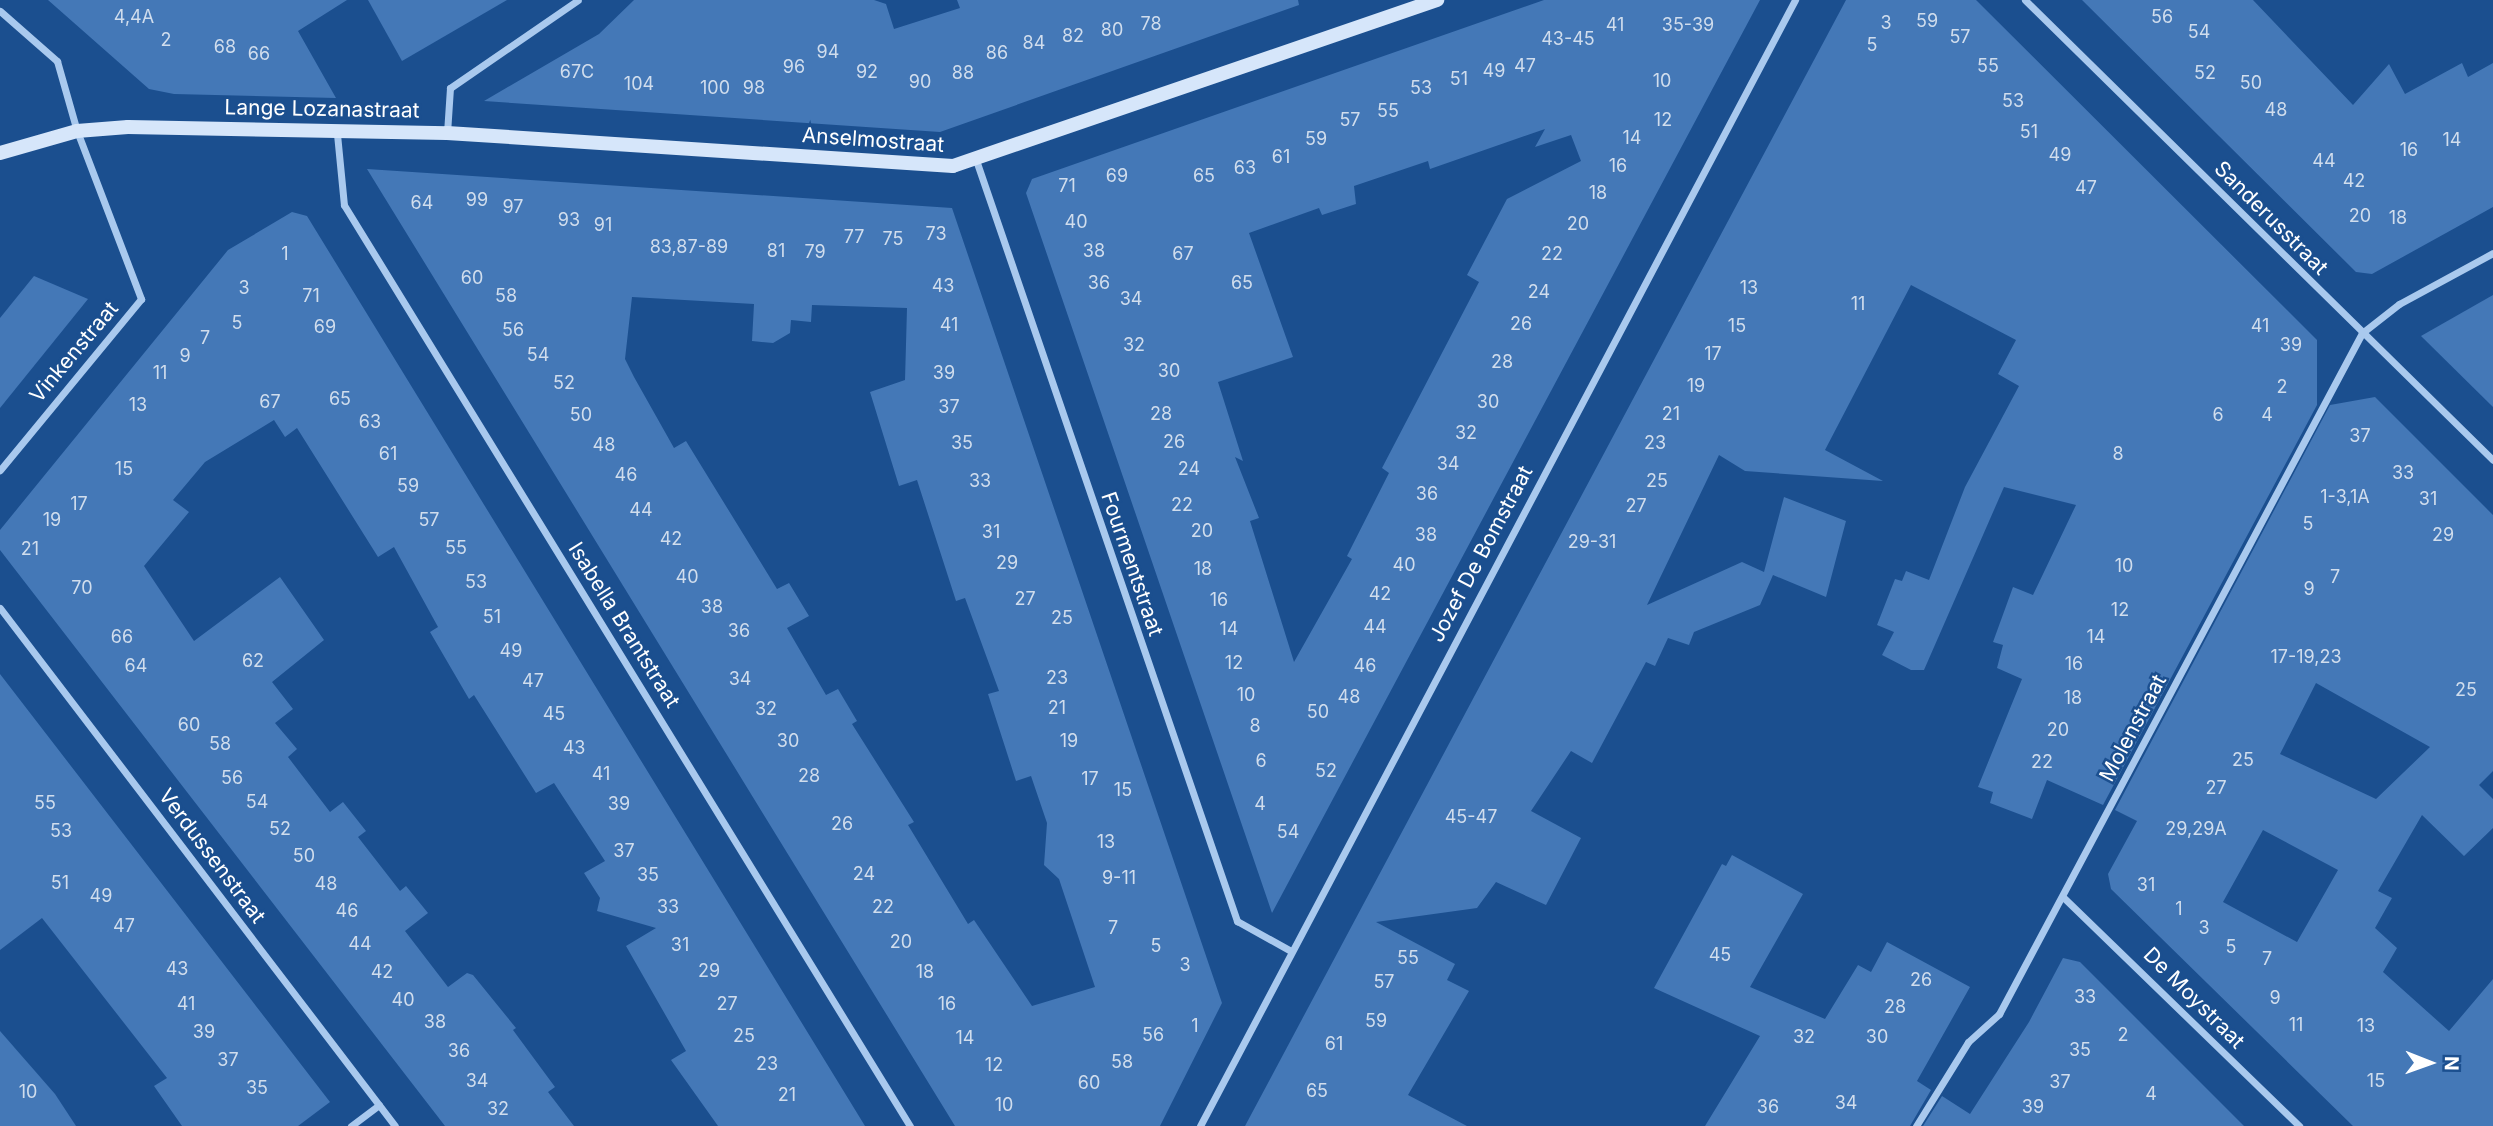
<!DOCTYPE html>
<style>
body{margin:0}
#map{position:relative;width:2493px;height:1126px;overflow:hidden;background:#1b4f8f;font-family:Inter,sans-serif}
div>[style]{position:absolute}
.building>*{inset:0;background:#4478b7}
.street>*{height:7px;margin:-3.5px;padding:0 3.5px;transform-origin:3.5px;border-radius:3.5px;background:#a9c9ee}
.secondary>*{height:14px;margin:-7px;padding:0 7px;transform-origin:7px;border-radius:7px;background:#d6e6fa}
span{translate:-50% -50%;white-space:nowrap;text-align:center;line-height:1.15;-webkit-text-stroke:5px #1b4f8f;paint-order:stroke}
.number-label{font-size:18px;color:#d0dded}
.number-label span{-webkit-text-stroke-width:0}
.street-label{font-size:21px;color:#fff}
.north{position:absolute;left:2395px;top:1028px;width:70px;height:70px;-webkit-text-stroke:5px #1b4f8f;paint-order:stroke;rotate:91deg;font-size:19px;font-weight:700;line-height:28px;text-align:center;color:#fff}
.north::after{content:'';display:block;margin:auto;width:24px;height:32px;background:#fff;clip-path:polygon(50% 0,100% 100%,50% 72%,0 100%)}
</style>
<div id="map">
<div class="building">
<i style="clip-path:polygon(48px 0,347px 0,298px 31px,336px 98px,174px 94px,149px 89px)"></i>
<i style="clip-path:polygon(368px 0,507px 0,402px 61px)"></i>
<i style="clip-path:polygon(634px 0,874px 0,886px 4px,894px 29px,960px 8px,957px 0,1298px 0,1299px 5px,940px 132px,484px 101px,599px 34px)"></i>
<i style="clip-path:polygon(evenodd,1544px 0,1760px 0,1272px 913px,1026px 193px,1032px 179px,1544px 0,1545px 129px,1535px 147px,1571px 135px,1581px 161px,1507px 199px,1467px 275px,1479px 282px,1382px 468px,1389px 473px,1347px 556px,1352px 559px,1294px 662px,1250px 521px,1259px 518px,1235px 457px,1243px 461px,1218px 382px,1293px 357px,1249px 233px,1319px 208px,1322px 215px,1356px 204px,1354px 186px,1428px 161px,1430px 169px,1545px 129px)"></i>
<i style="clip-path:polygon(1846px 0,1976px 0,2317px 340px,2317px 405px,2103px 805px,2047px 780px,2032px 819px,1990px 803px,1993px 792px,1978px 787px,2022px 679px,1997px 668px,2003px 645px,1993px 642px,2013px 587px,2033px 595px,2076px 505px,2004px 487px,1924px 670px,1911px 670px,1882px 655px,1894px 632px,1877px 625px,1895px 579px,1902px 581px,1906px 571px,1929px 580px,1965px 487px,2019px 386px,1998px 374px,2016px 340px,1911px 285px,1825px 450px,1883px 481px,1745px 471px,1719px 455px,1647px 605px,1742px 562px,1764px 572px,1784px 497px,1846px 521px,1826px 597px,1773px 575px,1760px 605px,1694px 632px,1689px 645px,1668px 638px,1655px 666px,1646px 662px,1592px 763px,1571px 751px,1531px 811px,1581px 838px,1546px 905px,1496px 882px,1477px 908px,1376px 922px,1455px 964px,1447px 980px,1469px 991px,1408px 1095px,1467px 1126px,1245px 1126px)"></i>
<i style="clip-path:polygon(2082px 0,2253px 0,2353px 105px,2389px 64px,2405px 94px,2462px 63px,2468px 77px,2493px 63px,2493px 207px,2372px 274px,2356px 272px)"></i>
<i style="clip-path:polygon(evenodd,367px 169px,952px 208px,1222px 1003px,1160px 1126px,955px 1126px,367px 169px,632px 297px,754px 304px,752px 341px,773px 343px,790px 333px,791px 320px,811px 322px,812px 305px,907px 308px,905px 380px,870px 392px,899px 486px,917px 480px,956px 601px,965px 598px,999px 691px,988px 694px,1016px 781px,1031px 776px,1047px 823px,1044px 865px,1059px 879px,1095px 987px,1032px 1006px,974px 920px,968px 924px,908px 825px,914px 822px,852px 724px,857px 721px,838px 689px,826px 695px,787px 628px,809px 616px,789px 583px,777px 589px,686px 441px,674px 448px,634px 377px,625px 359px,632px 297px)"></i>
<i style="clip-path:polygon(292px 212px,307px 216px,865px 1126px,718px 1126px,671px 1060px,686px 1051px,626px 946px,656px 928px,597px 911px,600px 898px,584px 873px,605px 861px,554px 783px,536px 793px,474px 695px,469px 699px,430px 632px,438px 627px,394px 547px,378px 557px,297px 428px,285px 437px,274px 420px,205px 462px,173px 500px,189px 512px,144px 566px,194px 641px,280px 577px,324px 640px,272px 682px,293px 709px,275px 723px,297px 749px,288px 757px,330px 812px,343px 802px,366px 831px,358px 837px,400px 891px,406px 886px,428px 913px,405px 931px,448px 987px,467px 973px,473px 975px,516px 1028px,513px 1030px,555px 1087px,548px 1092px,574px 1126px,445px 1126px,0 550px,0 530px,228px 250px)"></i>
<i style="clip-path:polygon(34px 276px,88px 299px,0 408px,0 318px)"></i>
<i style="clip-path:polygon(2493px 295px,2493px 407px,2421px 336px)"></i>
<i style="clip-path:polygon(evenodd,2375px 397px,2493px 515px,2493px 771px,2479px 785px,2493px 799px,2493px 828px,2464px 856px,2422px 815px,2378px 891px,2392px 898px,2375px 928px,2397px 948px,2383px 972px,2449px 1031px,2493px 979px,2493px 1126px,2353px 1126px,2111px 889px,2108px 874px,2137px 821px,2115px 810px,2330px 405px,2375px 397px,2316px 683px,2430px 747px,2376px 799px,2280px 754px,2316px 683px,2375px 397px,2263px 830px,2338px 870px,2297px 942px,2223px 902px,2263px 830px)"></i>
<i style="clip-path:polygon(0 674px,330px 1102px,298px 1126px,182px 1126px,154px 1086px,167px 1078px,42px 918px,0 950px)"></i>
<i style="clip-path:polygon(1732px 855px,1803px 894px,1750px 987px,1825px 1019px,1858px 965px,1871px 972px,1887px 942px,1970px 987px,1917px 1081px,1931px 1090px,1910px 1126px,1705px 1126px,1760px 1036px,1654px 988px,1722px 864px,1726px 866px)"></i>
<i style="clip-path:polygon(2063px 958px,2080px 962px,2244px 1126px,1923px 1126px,1942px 1096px,1970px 1114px,2029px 1022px)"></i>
<i style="clip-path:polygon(0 1031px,55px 1094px,76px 1126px,0 1126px)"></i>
</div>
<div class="street">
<i style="left:2025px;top:0;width:656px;rotate:44.51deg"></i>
<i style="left:0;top:11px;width:76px;rotate:41.3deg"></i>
<i style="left:57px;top:61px;width:73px;rotate:74.1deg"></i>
<i style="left:77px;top:131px;width:180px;rotate:69.1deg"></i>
<i style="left:141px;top:299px;width:222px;rotate:129.5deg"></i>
<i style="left:447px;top:133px;width:45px;rotate:-86.2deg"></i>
<i style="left:450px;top:88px;width:155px;rotate:-34.5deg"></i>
<i style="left:337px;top:134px;width:71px;rotate:84.4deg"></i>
<i style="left:344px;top:205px;width:1081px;rotate:58.43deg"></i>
<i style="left:976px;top:160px;width:805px;rotate:71.07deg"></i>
<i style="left:1237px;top:921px;width:62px;rotate:29.1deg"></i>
<i style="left:0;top:608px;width:651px;rotate:52.67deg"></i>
<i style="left:2063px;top:897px;width:329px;rotate:44.1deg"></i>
<i style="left:351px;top:1126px;width:35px;rotate:-37deg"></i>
<i style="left:1200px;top:1126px;width:1274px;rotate:-62.15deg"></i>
<i style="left:1916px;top:1126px;width:99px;rotate:-58.2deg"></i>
<i style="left:1968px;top:1042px;width:42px;rotate:-42.1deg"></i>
<i style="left:1999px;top:1014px;width:772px;rotate:-61.94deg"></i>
<i style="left:2362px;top:333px;width:47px;rotate:-38.1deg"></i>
<i style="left:2399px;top:304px;width:107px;rotate:-28.5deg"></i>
</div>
<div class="secondary">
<i style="left:0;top:153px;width:80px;rotate:-15.9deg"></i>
<i style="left:77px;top:131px;width:51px;rotate:-4.5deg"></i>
<i style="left:128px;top:127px;width:319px;rotate:1.1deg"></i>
<i style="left:447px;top:133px;width:507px;rotate:3.73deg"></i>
<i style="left:953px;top:166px;width:512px;rotate:-18.93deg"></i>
</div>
<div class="number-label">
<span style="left:134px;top:17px">4,4A</span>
<span style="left:2162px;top:17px">56</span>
<span style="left:1927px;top:21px">59</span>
<span style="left:1886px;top:23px">3</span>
<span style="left:1151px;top:24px">78</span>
<span style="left:1615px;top:25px">41</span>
<span style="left:1688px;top:25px">35-39</span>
<span style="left:1112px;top:30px">80</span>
<span style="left:2199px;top:32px">54</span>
<span style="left:1073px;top:36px">82</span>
<span style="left:1960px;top:37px">57</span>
<span style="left:1568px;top:39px">43-45</span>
<span style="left:166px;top:40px">2</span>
<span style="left:1034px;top:43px">84</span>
<span style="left:1872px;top:45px">5</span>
<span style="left:225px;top:47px">68</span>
<span style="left:828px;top:52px">94</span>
<span style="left:997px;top:53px">86</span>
<span style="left:259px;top:54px">66</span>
<span style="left:1525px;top:66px">47</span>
<span style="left:1988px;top:66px">55</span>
<span style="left:794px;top:67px">96</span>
<span style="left:1494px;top:71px">49</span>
<span style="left:577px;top:72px">67C</span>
<span style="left:867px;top:72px">92</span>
<span style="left:963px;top:73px">88</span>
<span style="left:2205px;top:73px">52</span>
<span style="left:1459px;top:79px">51</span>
<span style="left:1662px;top:81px">10</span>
<span style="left:920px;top:82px">90</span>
<span style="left:2251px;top:83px">50</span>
<span style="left:639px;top:84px">104</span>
<span style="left:715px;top:88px">100</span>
<span style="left:754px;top:88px">98</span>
<span style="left:1421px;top:88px">53</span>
<span style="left:2013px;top:101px">53</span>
<span style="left:2276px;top:110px">48</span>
<span style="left:1388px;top:111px">55</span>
<span style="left:1350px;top:120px">57</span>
<span style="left:1663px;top:120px">12</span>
<span style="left:2029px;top:132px">51</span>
<span style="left:1632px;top:138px">14</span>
<span style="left:1316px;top:139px">59</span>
<span style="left:2452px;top:140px">14</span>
<span style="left:2409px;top:150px">16</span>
<span style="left:2060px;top:155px">49</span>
<span style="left:1281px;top:157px">61</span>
<span style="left:2324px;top:161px">44</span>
<span style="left:1618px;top:166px">16</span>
<span style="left:1245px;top:168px">63</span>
<span style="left:1117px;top:176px">69</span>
<span style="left:1204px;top:176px">65</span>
<span style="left:2354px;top:181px">42</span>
<span style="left:1067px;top:186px">71</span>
<span style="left:2086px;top:188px">47</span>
<span style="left:1598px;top:193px">18</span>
<span style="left:477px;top:200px">99</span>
<span style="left:422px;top:203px">64</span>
<span style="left:513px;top:207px">97</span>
<span style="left:2360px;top:216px">20</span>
<span style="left:2398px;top:218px">18</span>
<span style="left:569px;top:220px">93</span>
<span style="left:1076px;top:222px">40</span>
<span style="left:1578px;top:224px">20</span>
<span style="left:603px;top:225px">91</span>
<span style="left:936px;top:234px">73</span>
<span style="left:854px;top:237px">77</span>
<span style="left:893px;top:239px">75</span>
<span style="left:689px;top:247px">83,87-89</span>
<span style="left:776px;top:251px">81</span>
<span style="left:1094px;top:251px">38</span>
<span style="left:815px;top:252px">79</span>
<span style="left:285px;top:254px">1</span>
<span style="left:1183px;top:254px">67</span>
<span style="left:1552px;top:254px">22</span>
<span style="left:472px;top:278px">60</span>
<span style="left:1099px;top:283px">36</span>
<span style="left:1242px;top:283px">65</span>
<span style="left:943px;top:286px">43</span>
<span style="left:244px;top:288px">3</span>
<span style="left:1749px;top:288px">13</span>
<span style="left:1539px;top:292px">24</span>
<span style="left:311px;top:296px">71</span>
<span style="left:506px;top:296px">58</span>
<span style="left:1131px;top:299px">34</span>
<span style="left:1858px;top:304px">11</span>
<span style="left:237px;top:323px">5</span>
<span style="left:1521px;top:324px">26</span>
<span style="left:949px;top:325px">41</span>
<span style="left:1737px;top:326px">15</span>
<span style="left:2260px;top:326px">41</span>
<span style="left:325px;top:327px">69</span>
<span style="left:513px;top:330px">56</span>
<span style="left:205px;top:338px">7</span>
<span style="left:1134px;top:345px">32</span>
<span style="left:2291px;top:345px">39</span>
<span style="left:1713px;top:354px">17</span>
<span style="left:538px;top:355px">54</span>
<span style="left:185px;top:356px">9</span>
<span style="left:1502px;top:362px">28</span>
<span style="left:1169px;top:371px">30</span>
<span style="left:160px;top:373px">11</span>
<span style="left:944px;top:373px">39</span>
<span style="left:564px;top:383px">52</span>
<span style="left:1696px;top:386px">19</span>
<span style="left:2282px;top:387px">2</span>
<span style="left:340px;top:399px">65</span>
<span style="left:270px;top:402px">67</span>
<span style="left:1488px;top:402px">30</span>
<span style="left:138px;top:405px">13</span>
<span style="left:949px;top:407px">37</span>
<span style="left:1161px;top:414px">28</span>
<span style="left:1671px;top:414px">21</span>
<span style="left:581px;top:415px">50</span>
<span style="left:2218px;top:415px">6</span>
<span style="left:2267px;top:415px">4</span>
<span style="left:370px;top:422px">63</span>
<span style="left:1466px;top:433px">32</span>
<span style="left:2360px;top:436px">37</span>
<span style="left:1174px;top:442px">26</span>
<span style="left:962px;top:443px">35</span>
<span style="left:1655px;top:443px">23</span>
<span style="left:604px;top:445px">48</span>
<span style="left:388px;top:454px">61</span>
<span style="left:2118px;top:454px">8</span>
<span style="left:1448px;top:464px">34</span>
<span style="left:124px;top:469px">15</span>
<span style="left:1189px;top:469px">24</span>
<span style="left:2403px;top:473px">33</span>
<span style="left:626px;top:475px">46</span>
<span style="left:980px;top:481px">33</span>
<span style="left:1657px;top:481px">25</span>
<span style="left:408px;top:486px">59</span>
<span style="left:1427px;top:494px">36</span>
<span style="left:2345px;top:497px">1-3,1A</span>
<span style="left:2428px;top:499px">31</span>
<span style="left:79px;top:504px">17</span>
<span style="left:1182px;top:505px">22</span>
<span style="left:1636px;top:506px">27</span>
<span style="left:641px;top:510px">44</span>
<span style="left:52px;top:520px">19</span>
<span style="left:429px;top:520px">57</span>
<span style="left:2308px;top:524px">5</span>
<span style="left:1202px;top:531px">20</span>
<span style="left:991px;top:532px">31</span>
<span style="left:1426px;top:535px">38</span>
<span style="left:2443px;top:535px">29</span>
<span style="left:671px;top:539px">42</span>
<span style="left:1592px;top:542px">29-31</span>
<span style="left:456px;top:548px">55</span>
<span style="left:30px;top:549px">21</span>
<span style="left:1007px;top:563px">29</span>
<span style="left:1404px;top:565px">40</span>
<span style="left:2124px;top:566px">10</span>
<span style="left:1203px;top:569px">18</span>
<span style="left:687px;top:577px">40</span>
<span style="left:2335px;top:577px">7</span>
<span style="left:476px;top:582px">53</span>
<span style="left:82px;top:588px">70</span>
<span style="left:2309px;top:589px">9</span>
<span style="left:1380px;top:594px">42</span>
<span style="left:1025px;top:599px">27</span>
<span style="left:1219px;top:600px">16</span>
<span style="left:712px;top:607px">38</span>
<span style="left:2120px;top:610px">12</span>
<span style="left:492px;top:617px">51</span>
<span style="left:1062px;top:618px">25</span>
<span style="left:1375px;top:627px">44</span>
<span style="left:1229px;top:629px">14</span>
<span style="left:739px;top:631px">36</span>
<span style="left:122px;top:637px">66</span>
<span style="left:2096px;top:637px">14</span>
<span style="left:511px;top:651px">49</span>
<span style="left:2306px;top:657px">17-19,23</span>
<span style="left:253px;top:661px">62</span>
<span style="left:1234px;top:663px">12</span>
<span style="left:2074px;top:664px">16</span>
<span style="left:136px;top:666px">64</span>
<span style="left:1365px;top:666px">46</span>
<span style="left:1057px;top:678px">23</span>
<span style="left:740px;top:679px">34</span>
<span style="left:533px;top:681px">47</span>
<span style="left:2466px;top:690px">25</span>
<span style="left:1246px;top:695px">10</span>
<span style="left:1349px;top:697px">48</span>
<span style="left:2073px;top:698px">18</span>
<span style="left:1057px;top:708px">21</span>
<span style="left:766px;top:709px">32</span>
<span style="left:1318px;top:712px">50</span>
<span style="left:554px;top:714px">45</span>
<span style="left:189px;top:725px">60</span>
<span style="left:1255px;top:726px">8</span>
<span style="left:2058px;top:730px">20</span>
<span style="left:788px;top:741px">30</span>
<span style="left:1069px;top:741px">19</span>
<span style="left:220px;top:744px">58</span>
<span style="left:574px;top:748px">43</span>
<span style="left:2243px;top:760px">25</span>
<span style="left:1261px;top:761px">6</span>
<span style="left:2042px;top:762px">22</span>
<span style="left:1326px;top:771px">52</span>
<span style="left:601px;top:774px">41</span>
<span style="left:809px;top:776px">28</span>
<span style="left:232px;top:778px">56</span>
<span style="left:1090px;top:779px">17</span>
<span style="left:2216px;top:788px">27</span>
<span style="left:1123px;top:790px">15</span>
<span style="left:257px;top:802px">54</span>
<span style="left:45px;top:803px">55</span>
<span style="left:619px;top:804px">39</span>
<span style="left:1260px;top:804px">4</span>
<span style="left:1471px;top:817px">45-47</span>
<span style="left:842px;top:824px">26</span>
<span style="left:280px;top:829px">52</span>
<span style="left:2196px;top:829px">29,29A</span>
<span style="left:61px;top:831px">53</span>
<span style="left:1288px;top:832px">54</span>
<span style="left:1106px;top:842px">13</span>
<span style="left:624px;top:851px">37</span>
<span style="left:304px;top:856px">50</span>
<span style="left:864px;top:874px">24</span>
<span style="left:648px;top:875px">35</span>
<span style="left:1119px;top:878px">9-11</span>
<span style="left:60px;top:883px">51</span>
<span style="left:326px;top:884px">48</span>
<span style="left:2146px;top:885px">31</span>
<span style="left:101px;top:896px">49</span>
<span style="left:668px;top:907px">33</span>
<span style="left:883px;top:907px">22</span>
<span style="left:2179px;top:909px">1</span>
<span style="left:347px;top:911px">46</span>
<span style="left:124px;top:926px">47</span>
<span style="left:1113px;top:928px">7</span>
<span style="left:2204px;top:928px">3</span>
<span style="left:901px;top:942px">20</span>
<span style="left:360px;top:944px">44</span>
<span style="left:680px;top:945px">31</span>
<span style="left:1156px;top:946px">5</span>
<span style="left:2231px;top:947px">5</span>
<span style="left:1720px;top:955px">45</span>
<span style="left:1408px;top:958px">55</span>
<span style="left:2267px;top:959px">7</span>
<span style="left:1185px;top:965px">3</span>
<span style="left:177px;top:969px">43</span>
<span style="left:709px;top:971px">29</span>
<span style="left:382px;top:972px">42</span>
<span style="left:925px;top:972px">18</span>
<span style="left:1921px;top:980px">26</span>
<span style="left:1384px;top:982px">57</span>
<span style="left:2085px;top:997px">33</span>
<span style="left:2275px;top:998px">9</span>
<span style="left:403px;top:1000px">40</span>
<span style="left:186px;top:1004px">41</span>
<span style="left:727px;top:1004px">27</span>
<span style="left:947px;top:1004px">16</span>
<span style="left:1895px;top:1007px">28</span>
<span style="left:1376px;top:1021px">59</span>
<span style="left:435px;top:1022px">38</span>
<span style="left:2296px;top:1025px">11</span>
<span style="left:1195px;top:1026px">1</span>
<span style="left:2366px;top:1026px">13</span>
<span style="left:204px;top:1032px">39</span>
<span style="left:1153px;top:1035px">56</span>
<span style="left:2123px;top:1035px">2</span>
<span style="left:744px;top:1036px">25</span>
<span style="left:1804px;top:1037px">32</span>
<span style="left:1877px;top:1037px">30</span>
<span style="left:965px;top:1038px">14</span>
<span style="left:1334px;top:1044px">61</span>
<span style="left:2080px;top:1050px">35</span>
<span style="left:459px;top:1051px">36</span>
<span style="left:228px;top:1060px">37</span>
<span style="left:1122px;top:1062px">58</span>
<span style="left:767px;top:1064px">23</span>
<span style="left:994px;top:1065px">12</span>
<span style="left:477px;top:1081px">34</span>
<span style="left:2376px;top:1081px">15</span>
<span style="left:2060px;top:1082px">37</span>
<span style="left:1089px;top:1083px">60</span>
<span style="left:257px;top:1088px">35</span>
<span style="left:1317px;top:1091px">65</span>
<span style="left:28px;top:1092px">10</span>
<span style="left:2151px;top:1094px">4</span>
<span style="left:787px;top:1095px">21</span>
<span style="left:1846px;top:1103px">34</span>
<span style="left:1004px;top:1105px">10</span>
<span style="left:1768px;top:1107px">36</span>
<span style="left:2033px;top:1107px">39</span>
<span style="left:498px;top:1109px">32</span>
</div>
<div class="street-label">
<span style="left:322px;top:109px;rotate:1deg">Lange Lozanastraat</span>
<span style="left:873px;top:140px;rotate:4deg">Anselmostraat</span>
<span style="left:2271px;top:218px;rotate:45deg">Sanderusstraat</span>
<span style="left:74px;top:352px;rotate:-50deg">Vinkenstraat</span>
<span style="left:1481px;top:554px;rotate:-62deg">Jozef De Bomstraat</span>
<span style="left:1132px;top:564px;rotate:71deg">Fourmentstraat</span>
<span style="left:624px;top:625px;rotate:58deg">Isabella Brantstraat</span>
<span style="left:2133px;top:728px;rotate:-62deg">Molenstraat</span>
<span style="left:212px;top:856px;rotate:53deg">Verdussenstraat</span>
<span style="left:2194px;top:998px;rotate:45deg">De Moystraat</span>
</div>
<div class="north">N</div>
</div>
